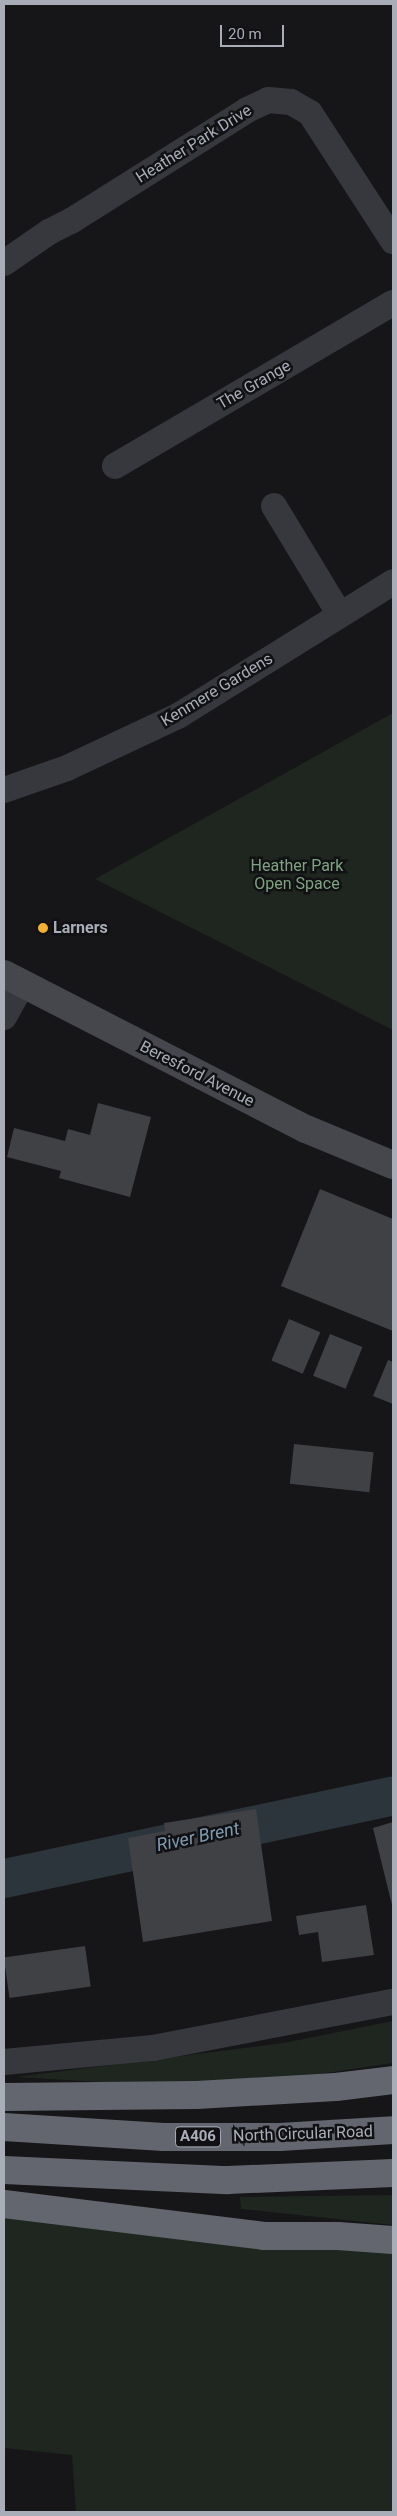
<!DOCTYPE html>
<style>
body{margin:0}
#map{position:relative;width:397px;height:2516px;overflow:hidden;background:#161618;font-family:Roboto,sans-serif}
div>[style]{position:absolute}
.green>*{inset:0;background:#1e261f}
.river>*{height:39px;margin:-19.5px;padding:0 19.5px;transform-origin:19.5px;border-radius:19.5px;background:#2c353c}
.building>*{inset:0;background:#404145;transform-origin:0 0}
.street>*{height:26px;margin:-13px;padding:0 13px;transform-origin:13px;border-radius:13px;background:#37383d}
.secondary>*{height:28px;margin:-14px;padding:0 14px;transform-origin:14px;border-radius:14px;background:#45474d}
.highway>*{height:28px;margin:-14px;padding:0 14px;transform-origin:14px;border-radius:14px;background:#63666e}
.dots>*{width:14px;height:14px;translate:-50% -50%;box-sizing:border-box;border:2px solid #111113;border-radius:50%}
span{translate:-50% -50%;white-space:nowrap;text-align:center;line-height:1.15;-webkit-text-stroke:5px #111113;paint-order:stroke}
.shield-label span{padding:1px 4px;background:#111113;border:1px solid;border-radius:4px;-webkit-text-stroke-width:0}
.shield-label{font-size:15px;color:#a8adb8;font-weight:700}
.street-label{font-size:16px;color:#a8adb8}
.park-label{font-size:16px;color:#7fa381}
.poi-label{font-size:16px;color:#a8adb8;font-weight:700}
.left{translate:0 -50%;text-align:left}
.water-label{font-size:18px;color:#7f9bb3;font-style:italic}
.frame{position:absolute;inset:0;border:5px solid #a8adb8;pointer-events:none}
.scale{position:absolute;left:220px;top:25px;width:64px;height:22px;box-sizing:border-box;border:2px solid #a8adb8;border-top:0;padding-left:6px;font-size:15px;line-height:18px;white-space:nowrap;color:#a8adb8;-webkit-text-stroke:4px #111113;paint-order:stroke}
</style>
<div id="map">
<div class="green">
<i style="clip-path:polygon(393px 713px,393px 1030px,95px 879px)"></i>
<i style="clip-path:polygon(393px 2021px,393px 2063px,286px 2079px,152px 2085px,16px 2077px,284px 2043px)"></i>
<i style="clip-path:polygon(393px 2195px,393px 2225px,241px 2209px,240px 2197px)"></i>
<i style="clip-path:polygon(4px 2204px,393px 2240px,393px 2512px,76px 2512px,72px 2455px,4px 2448px)"></i>
</div>
<div class="river">
<i style="left:4px;top:1878px;width:398px;rotate:-12deg"></i>
</div>
<div class="building">
<i style="clip-path:polygon(98px 1103px,151px 1117px,130px 1197px,59px 1178px,61px 1171px,7px 1157px,14px 1128px,65px 1141px,68px 1129px,90px 1135px)"></i>
<i style="clip-path:polygon(320px 1189px,393px 1219px,393px 1331px,281px 1286px)"></i>
<i style="left:289px;top:1319px;width:34px;height:45px;rotate:23deg"></i>
<i style="left:330px;top:1334px;width:35px;height:45px;rotate:22deg"></i>
<i style="clip-path:polygon(388px 1360px,393px 1362px,393px 1404px,373px 1396px)"></i>
<i style="left:294px;top:1444px;width:80px;height:40px;rotate:6deg"></i>
<i style="clip-path:polygon(256px 1809px,272px 1921px,143px 1942px,128px 1838px,165px 1831px,164px 1823px)"></i>
<i style="clip-path:polygon(393px 1822px,393px 1909px,373px 1828px)"></i>
<i style="clip-path:polygon(366px 1905px,374px 1955px,322px 1962px,318px 1932px,299px 1935px,296px 1916px)"></i>
<i style="left:85px;top:1946px;width:41px;height:82px;rotate:82deg"></i>
</div>
<div class="street">
<i style="left:4px;top:263px;width:55px;rotate:-34.6deg"></i>
<i style="left:49px;top:232px;width:25px;rotate:-27deg"></i>
<i style="left:71px;top:221px;width:208px;rotate:-32.2deg"></i>
<i style="left:247px;top:110px;width:23px;rotate:-25deg"></i>
<i style="left:268px;top:100px;width:23px;rotate:5deg"></i>
<i style="left:291px;top:102px;width:22px;rotate:30deg"></i>
<i style="left:310px;top:113px;width:153px;rotate:57deg"></i>
<i style="left:115px;top:466px;width:322px;rotate:-30.4deg"></i>
<i style="left:274px;top:506px;width:127px;rotate:58.8deg"></i>
<i style="left:4px;top:790px;width:67px;rotate:-19.2deg"></i>
<i style="left:67px;top:768px;width:123px;rotate:-25.1deg"></i>
<i style="left:178px;top:716px;width:253px;rotate:-31.9deg"></i>
<i style="left:4px;top:1017px;width:38px;rotate:-61deg"></i>
<i style="left:4px;top:2062px;width:150px;rotate:-5.4deg"></i>
<i style="left:153px;top:2048px;width:244px;rotate:-10.9deg"></i>
</div>
<div class="secondary">
<i style="left:4px;top:974px;width:339px;rotate:27.2deg"></i>
<i style="left:306px;top:1129px;width:94px;rotate:22.5deg"></i>
</div>
<div class="highway">
<i style="left:4px;top:2097px;width:193px;rotate:-0.6deg"></i>
<i style="left:197px;top:2095px;width:139px;rotate:-3.3deg"></i>
<i style="left:336px;top:2087px;width:57px;rotate:-7deg"></i>
<i style="left:4px;top:2127px;width:160px;rotate:3.6deg"></i>
<i style="left:164px;top:2137px;width:116px"></i>
<i style="left:280px;top:2137px;width:113px;rotate:-3.5deg"></i>
<i style="left:4px;top:2170px;width:224px;rotate:2.6deg"></i>
<i style="left:228px;top:2180px;width:165px;rotate:-2.4deg"></i>
<i style="left:4px;top:2204px;width:262px;rotate:7deg"></i>
<i style="left:264px;top:2236px;width:74px"></i>
<i style="left:338px;top:2236px;width:55px;rotate:4.2deg"></i>
</div>
<div class="dots">
<i style="left:43px;top:928px;background:#f2b134"></i>
</div>
<div class="shield-label">
<span style="left:198px;top:2137px">A406</span>
</div>
<div class="street-label">
<span style="left:194px;top:144px;rotate:-32deg">Heather Park Drive</span>
<span style="left:254px;top:385px;rotate:-30deg">The Grange</span>
<span style="left:217px;top:690px;rotate:-31deg">Kenmere Gardens</span>
<span style="left:197px;top:1074px;rotate:27deg">Beresford Avenue</span>
<span style="left:303px;top:2134px;rotate:-2deg">North Circular Road</span>
</div>
<div class="park-label">
<span style="left:297px;top:875px">Heather Park<br>Open Space</span>
</div>
<div class="poi-label">
<span class="left" style="left:53px;top:928px">Larners</span>
</div>
<div class="water-label">
<span style="left:198px;top:1837px;rotate:-12deg">River Brent</span>
</div>
<div class="frame"></div>
<div class="scale">20 m</div>
</div>
